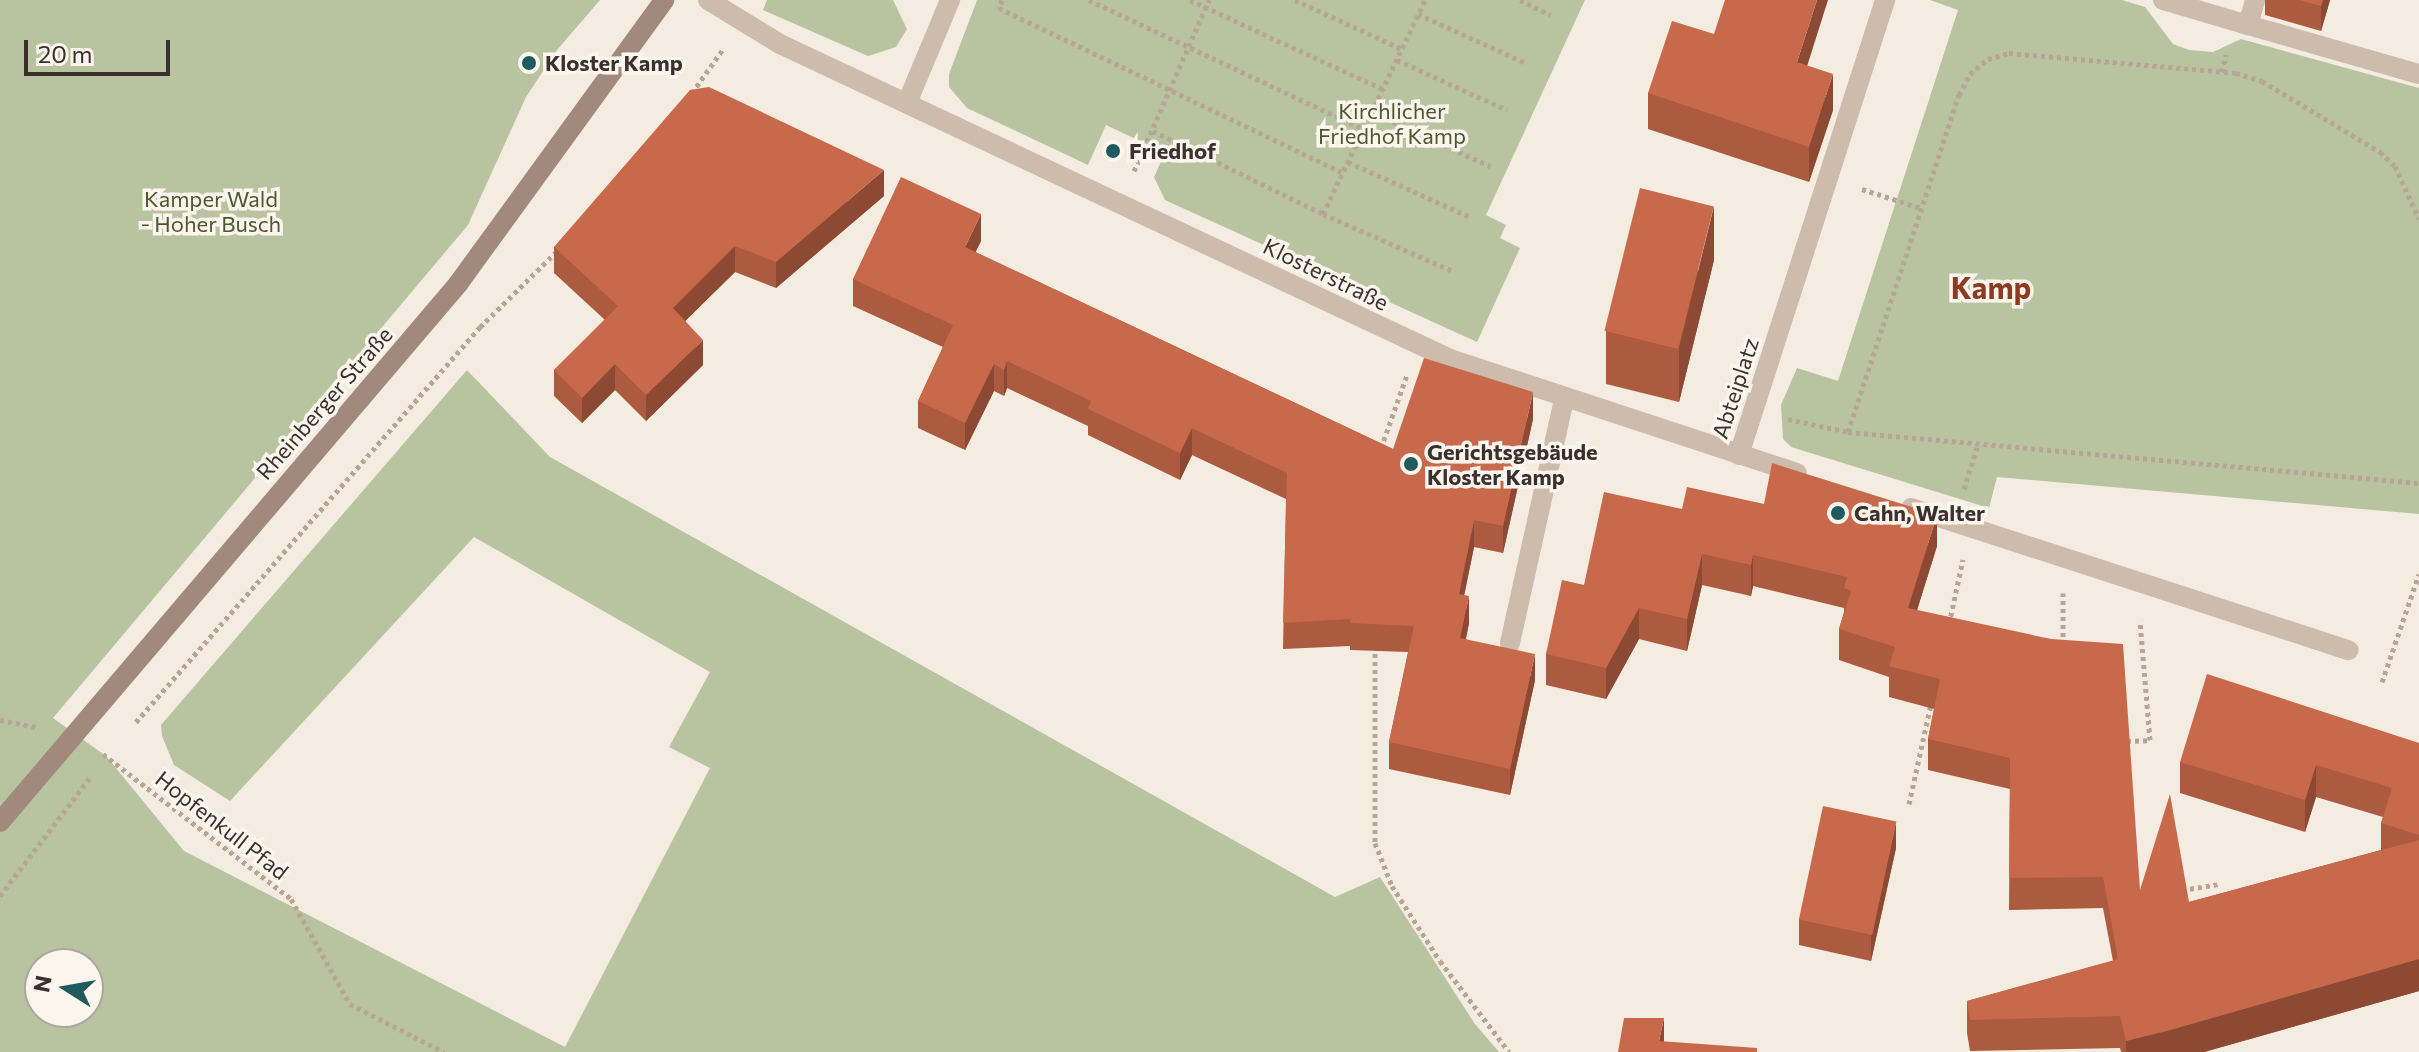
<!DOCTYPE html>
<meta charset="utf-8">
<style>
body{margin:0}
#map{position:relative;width:2419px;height:1052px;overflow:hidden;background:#f4ebe1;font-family:Commissioner,sans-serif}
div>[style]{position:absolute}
.green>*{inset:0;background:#b8c4a0}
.path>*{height:5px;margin-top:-2.5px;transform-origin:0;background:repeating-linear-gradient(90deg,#b9a596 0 4px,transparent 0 8px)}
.service>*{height:20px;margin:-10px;padding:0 10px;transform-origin:10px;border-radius:10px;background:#cdbbac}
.minor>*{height:20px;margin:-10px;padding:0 10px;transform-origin:10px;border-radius:10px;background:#cdbbac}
.secondary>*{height:20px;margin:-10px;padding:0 10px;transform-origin:10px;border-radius:10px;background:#a18a7d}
.wall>*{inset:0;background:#ac5a40}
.shaded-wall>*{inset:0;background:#8c4a34}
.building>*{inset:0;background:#c8694b;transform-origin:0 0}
.dots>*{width:22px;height:22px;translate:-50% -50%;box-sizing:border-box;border:4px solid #fbf5ee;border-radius:50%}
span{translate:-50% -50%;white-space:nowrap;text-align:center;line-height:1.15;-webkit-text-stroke:7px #fbf5ee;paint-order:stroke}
.poi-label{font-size:22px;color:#3b302b;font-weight:700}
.left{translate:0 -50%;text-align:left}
.park-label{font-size:22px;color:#4a5a2e}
.street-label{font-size:22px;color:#3b302b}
.district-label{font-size:30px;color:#8c3b22;font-weight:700}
.north{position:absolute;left:24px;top:948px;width:80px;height:80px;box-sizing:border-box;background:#fbf5ee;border:2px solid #aea6a0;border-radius:50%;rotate:281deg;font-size:22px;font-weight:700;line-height:32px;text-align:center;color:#3b302b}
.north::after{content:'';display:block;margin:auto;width:28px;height:36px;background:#1f5a5e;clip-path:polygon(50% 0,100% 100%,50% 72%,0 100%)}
.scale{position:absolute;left:24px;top:40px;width:146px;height:36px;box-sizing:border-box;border:4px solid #3b302b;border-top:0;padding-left:10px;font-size:24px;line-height:28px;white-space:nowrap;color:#3b302b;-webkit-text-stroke:6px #fbf5ee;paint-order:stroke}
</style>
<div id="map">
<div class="green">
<i style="clip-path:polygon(evenodd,0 0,600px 0,557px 50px,526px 97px,468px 225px,53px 718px,106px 756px,184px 851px,565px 1047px,710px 768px,669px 747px,710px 672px,474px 537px,230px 801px,174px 765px,162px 736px,161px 725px,467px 370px,550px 457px,1335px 897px,1380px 877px,1475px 1024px,1499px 1052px,0 1052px,0 0,40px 964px,88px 964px,88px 1012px,40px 1012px,40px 964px)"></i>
<i style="clip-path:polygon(767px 0,893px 0,907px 29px,896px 47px,868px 56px,763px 10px)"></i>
<i style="clip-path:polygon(977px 0,1585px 0,1486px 215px,1506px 225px,1500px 238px,1520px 248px,1477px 342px,1165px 200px,1154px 177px,1165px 153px,1106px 125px,1088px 165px,967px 108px,949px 87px,949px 74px)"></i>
<i style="clip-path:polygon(1930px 0,2122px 0,2145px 7px,2173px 44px,2189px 50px,2213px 52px,2241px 39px,2419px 88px,2419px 514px,1997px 477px,1989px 508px,1791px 447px,1783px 439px,1781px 405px,1797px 368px,1838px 381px,1958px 10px)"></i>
</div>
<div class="path">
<i style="left:1002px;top:0;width:9px;rotate:111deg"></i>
<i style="left:999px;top:8px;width:380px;rotate:25.6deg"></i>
<i style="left:1089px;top:0;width:303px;rotate:25.2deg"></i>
<i style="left:1190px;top:0;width:213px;rotate:24.8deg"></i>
<i style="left:1295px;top:0;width:118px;rotate:24.6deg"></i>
<i style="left:1520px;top:0;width:34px;rotate:26deg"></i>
<i style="left:1418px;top:14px;width:119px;rotate:24.4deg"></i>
<i style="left:1397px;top:60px;width:121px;rotate:24.4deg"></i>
<i style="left:2222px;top:72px;width:18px;rotate:-77deg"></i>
<i style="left:692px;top:93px;width:54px;rotate:-54.8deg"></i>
<i style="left:1371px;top:112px;width:131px;rotate:24.4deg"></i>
<i style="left:1153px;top:131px;width:189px;rotate:26deg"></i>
<i style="left:1323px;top:214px;width:237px;rotate:-64.5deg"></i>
<i style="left:1348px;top:162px;width:132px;rotate:24.2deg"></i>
<i style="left:1134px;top:171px;width:187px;rotate:-66.3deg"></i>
<i style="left:1862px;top:189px;width:62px;rotate:17.9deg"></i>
<i style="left:1323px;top:214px;width:144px;rotate:23.7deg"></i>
<i style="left:1788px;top:419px;width:61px;rotate:12.2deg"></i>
<i style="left:1848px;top:432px;width:573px;rotate:5.1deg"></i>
<i style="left:1848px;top:432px;width:355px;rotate:-71.8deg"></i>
<i style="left:1959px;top:95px;width:24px;rotate:-62deg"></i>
<i style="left:1970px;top:74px;width:23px;rotate:-40deg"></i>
<i style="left:1988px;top:59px;width:22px;rotate:-16deg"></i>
<i style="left:2009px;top:53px;width:228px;rotate:5deg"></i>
<i style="left:2236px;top:73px;width:27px;rotate:17deg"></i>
<i style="left:2262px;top:81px;width:138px;rotate:31deg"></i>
<i style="left:2380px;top:152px;width:21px;rotate:43deg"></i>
<i style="left:2395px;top:166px;width:58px;rotate:65.6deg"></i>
<i style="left:1381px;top:448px;width:77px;rotate:-70.4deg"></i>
<i style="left:1964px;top:489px;width:47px;rotate:-72.7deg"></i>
<i style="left:2063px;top:593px;width:50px;rotate:90deg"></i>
<i style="left:1949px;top:624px;width:66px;rotate:-77.8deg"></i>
<i style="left:1375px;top:646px;width:197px;rotate:90deg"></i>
<i style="left:1375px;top:843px;width:46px;rotate:68.4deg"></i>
<i style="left:1392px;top:886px;width:89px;rotate:57.4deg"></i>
<i style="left:1440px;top:961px;width:114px;rotate:52.8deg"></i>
<i style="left:2382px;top:682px;width:114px;rotate:-71.1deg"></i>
<i style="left:0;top:720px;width:37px;rotate:11deg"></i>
<i style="left:136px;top:722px;width:524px;rotate:-48.95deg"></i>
<i style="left:480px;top:327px;width:110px;rotate:-44.6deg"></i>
<i style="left:2127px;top:741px;width:23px;rotate:-2deg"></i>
<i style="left:2150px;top:740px;width:120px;rotate:-94.8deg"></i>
<i style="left:103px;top:754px;width:237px;rotate:37.6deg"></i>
<i style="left:291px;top:899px;width:120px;rotate:60.7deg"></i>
<i style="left:350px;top:1004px;width:106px;rotate:27.1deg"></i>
<i style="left:1909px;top:804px;width:102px;rotate:-77.6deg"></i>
<i style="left:2182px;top:890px;width:39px;rotate:-9deg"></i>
<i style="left:0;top:896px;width:151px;rotate:-52.8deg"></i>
</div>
<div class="service">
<i style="left:2248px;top:25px;width:178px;rotate:16deg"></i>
<i style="left:1510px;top:643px;width:250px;rotate:-77.5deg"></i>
</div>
<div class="minor">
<i style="left:708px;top:0;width:84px;rotate:31.4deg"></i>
<i style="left:780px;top:44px;width:740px;rotate:25.18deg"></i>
<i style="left:1450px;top:359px;width:365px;rotate:18.2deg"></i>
<i style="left:2163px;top:0;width:89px;rotate:16.4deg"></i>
<i style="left:2248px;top:25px;width:26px;rotate:-74deg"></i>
<i style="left:907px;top:103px;width:112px;rotate:-67.3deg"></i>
<i style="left:1739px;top:455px;width:478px;rotate:-72.2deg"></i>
<i style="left:1911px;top:508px;width:460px;rotate:18deg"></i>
</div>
<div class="secondary">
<i style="left:0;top:822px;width:707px;rotate:-49.59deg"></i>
<i style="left:458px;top:284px;width:351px;rotate:-54deg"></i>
</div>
<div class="wall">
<i style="clip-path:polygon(2265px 0,2330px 0,2321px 31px,2265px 15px)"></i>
<i style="clip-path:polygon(1807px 66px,1833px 110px,1809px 182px,1648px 129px,1648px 93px)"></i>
<i style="clip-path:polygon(884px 196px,776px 288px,735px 272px,685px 321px,703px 365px,646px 421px,615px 390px,582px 423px,554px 396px,554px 370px,605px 320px,554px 273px,554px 247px)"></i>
<i style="clip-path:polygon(981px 241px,975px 252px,1393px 449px,1533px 419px,1503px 553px,1474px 547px,1464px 595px,1469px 623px,1466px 639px,1535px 680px,1510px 795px,1389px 769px,1389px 742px,1408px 652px,1350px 650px,1350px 646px,1283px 649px,1286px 499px,1192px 455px,1180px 480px,1088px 435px,1088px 426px,1007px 388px,1004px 396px,994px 391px,965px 450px,918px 428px,918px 401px,943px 347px,853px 306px,853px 279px)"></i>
<i style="clip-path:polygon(1714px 260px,1679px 402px,1606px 384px,1606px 331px)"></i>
<i style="clip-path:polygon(1682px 509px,1937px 546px,1917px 610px,2140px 890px,2189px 902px,2381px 850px,2381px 823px,2383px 817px,2316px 797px,2305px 832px,2180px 793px,2180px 762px,2419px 743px,2419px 991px,2204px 1052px,2121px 1052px,2120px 1048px,1970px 1051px,1967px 1033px,1967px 1001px,2113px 961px,2103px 908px,2009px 910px,2010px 789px,1928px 770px,1928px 739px,1934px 709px,1889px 697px,1889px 677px,1839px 660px,1839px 629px,1844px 612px,1844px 608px,1753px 586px,1751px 596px,1702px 585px,1687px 651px,1639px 639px,1606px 699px,1546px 685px,1546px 654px,1584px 585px)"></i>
<i style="clip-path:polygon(1896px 848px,1871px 961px,1799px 945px,1799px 919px)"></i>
</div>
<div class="shaded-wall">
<i style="clip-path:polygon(1817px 0,1828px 0,1797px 98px,1797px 62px)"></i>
<i style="clip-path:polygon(2323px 0,2330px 0,2321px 31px,2321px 6px)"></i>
<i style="clip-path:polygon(1833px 74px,1833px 110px,1809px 182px,1809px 147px)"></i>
<i style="clip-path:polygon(884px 170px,884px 196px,776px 288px,776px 262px)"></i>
<i style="clip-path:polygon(1714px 206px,1714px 260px,1679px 402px,1679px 348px)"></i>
<i style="clip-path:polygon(981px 214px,981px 241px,965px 274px,965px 247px)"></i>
<i style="clip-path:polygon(735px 246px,735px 272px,673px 333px,673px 308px)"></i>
<i style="clip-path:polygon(703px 340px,703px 365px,646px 421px,646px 395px)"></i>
<i style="clip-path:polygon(1007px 361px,1007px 388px,1004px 396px,1004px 370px)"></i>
<i style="clip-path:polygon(615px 364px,615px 390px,582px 423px,582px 398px)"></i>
<i style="clip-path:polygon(994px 364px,994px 391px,965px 450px,965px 423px)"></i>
<i style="clip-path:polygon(1533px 392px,1533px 419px,1503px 553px,1503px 526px)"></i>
<i style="clip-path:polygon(1192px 428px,1192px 455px,1180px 480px,1180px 453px)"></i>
<i style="clip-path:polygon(1937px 515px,1937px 546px,1908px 639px,1908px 608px)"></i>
<i style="clip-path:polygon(1474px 520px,1474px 547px,1459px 621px,1459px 594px)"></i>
<i style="clip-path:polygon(1702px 554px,1702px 585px,1687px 651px,1687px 619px)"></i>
<i style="clip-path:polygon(1753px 555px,1753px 586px,1751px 596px,1751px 565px)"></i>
<i style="clip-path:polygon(1469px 596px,1469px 623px,1460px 664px,1460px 638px)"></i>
<i style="clip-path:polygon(1639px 608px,1639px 639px,1606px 699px,1606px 668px)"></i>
<i style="clip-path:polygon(1535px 654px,1535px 680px,1510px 795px,1510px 769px)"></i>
<i style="clip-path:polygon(2316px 765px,2316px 797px,2305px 832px,2305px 800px)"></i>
<i style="clip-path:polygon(1896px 822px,1896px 848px,1871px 961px,1871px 935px)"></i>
<i style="clip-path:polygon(2419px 959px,2419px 991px,2204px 1052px,2126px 1052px,2126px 1041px)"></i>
<i style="clip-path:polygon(1664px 1018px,1664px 1044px,1659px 1041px)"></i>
</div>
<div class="building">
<i style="clip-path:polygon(1725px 0,1817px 0,1797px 62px,1833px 74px,1809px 147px,1648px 93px,1672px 21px,1714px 34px)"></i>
<i style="clip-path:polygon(2299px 0,2323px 0,2321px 6px)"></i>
<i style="clip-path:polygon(709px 87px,884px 170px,776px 262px,735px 246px,673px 308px,703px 340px,646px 395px,615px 364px,582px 398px,554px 370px,618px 306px,554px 247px,690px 90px)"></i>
<i style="clip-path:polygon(901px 177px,981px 214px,965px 247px,1393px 449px,1424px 358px,1533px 392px,1503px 526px,1474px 520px,1459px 594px,1469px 596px,1460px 638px,1535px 654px,1510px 769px,1389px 742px,1414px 626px,1350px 623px,1350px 619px,1283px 623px,1287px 473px,1192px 428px,1180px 453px,1088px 409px,1091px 401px,1007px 361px,1004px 370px,994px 364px,965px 423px,918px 401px,953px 325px,853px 279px)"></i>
<i style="left:1640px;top:188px;width:76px;height:147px;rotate:14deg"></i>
<i style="clip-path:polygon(1772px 463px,1937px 515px,1908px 608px,2051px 639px,2123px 644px,2140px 890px,2170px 794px,2189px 902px,2419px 840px,2419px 959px,2167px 1031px,2126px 1041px,2120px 1016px,1970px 1020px,1967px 1001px,2118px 959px,2103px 877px,2009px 878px,2010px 758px,1928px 739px,1940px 679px,1889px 666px,1895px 647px,1839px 629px,1851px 591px,1844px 588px,1847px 577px,1753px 555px,1751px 565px,1702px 554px,1687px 619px,1639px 608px,1606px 668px,1546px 654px,1562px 580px,1584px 585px,1604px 492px,1682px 509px,1687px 487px,1764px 504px)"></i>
<i style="clip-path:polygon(2207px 674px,2419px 743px,2419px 835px,2381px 823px,2392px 788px,2316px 765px,2305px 800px,2180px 762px)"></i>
<i style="left:1823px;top:806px;width:75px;height:116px;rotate:12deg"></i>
<i style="clip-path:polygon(1624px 1018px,1664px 1018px,1659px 1041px,1757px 1048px,1757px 1052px,1618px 1052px)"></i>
</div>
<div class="dots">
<i style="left:529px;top:63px;background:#1f5a5e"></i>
<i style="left:1113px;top:151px;background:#1f5a5e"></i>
<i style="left:1411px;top:464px;background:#1f5a5e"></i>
<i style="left:1838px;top:513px;background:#1f5a5e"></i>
</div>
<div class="poi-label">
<span class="left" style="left:545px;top:63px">Kloster Kamp</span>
<span class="left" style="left:1129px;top:151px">Friedhof</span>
<span class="left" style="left:1427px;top:464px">Gerichtsgebäude<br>Kloster Kamp</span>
<span class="left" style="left:1854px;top:513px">Cahn, Walter</span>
</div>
<div class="park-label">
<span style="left:1392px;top:123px">Kirchlicher<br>Friedhof Kamp</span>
<span style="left:211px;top:211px">Kamper Wald<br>- Hoher Busch</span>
</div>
<div class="street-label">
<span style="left:1326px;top:274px;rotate:26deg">Klosterstraße</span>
<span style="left:1735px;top:388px;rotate:-72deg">Abteiplatz</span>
<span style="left:324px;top:403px;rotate:-49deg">Rheinberger Straße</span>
<span style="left:222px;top:825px;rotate:38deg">Hopfenkull Pfad</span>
</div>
<div class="district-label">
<span style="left:1991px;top:287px">Kamp</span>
</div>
<div class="north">N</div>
<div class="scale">20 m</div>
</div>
